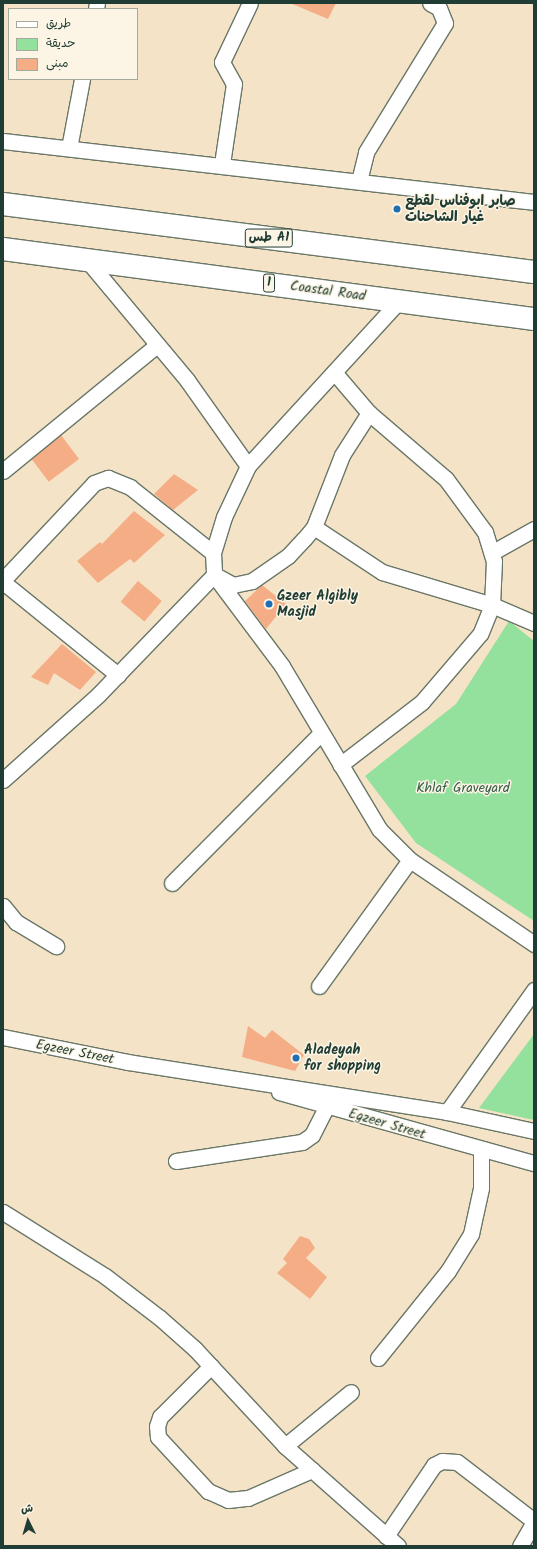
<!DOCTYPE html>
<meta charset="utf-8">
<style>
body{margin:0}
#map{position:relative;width:537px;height:1549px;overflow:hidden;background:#f4e3c7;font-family:Kalam,"Playpen Sans Arabic",sans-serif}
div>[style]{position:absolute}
.green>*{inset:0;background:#94e09d}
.building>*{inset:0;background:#f5ad85;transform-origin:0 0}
.roads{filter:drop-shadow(1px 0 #6a7767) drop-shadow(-1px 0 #6a7767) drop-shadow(0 1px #6a7767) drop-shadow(0 -1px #6a7767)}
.minor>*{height:15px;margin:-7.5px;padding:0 7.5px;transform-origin:7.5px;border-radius:7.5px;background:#fff}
.highway>*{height:22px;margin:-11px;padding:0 11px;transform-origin:11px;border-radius:11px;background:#fff}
.dots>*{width:11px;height:11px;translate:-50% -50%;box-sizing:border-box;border:2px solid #fcf5e5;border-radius:50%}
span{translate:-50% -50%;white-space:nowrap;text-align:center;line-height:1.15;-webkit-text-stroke:3px #fcf5e5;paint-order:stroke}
.shield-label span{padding:1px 3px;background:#fcf5e5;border:1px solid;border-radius:3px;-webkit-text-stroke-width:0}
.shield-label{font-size:13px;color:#1f3d34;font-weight:700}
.poi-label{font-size:14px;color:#1f3d34;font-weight:700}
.left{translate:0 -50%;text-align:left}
.street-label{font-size:14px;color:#1f3d34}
.park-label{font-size:14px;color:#365e49}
.frame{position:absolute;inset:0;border:4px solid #1f3d34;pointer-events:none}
.legend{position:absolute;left:8px;top:8px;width:130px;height:72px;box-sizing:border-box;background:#fcf5e5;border:1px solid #a4ab9e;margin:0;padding:5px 7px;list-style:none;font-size:12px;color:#1f3d34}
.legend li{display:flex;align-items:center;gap:8px;height:20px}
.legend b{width:20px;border:1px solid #a4ab9e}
.north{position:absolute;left:8px;top:1501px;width:40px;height:40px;-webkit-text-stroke:3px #fcf5e5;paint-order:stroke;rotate:355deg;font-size:11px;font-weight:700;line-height:16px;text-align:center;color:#1f3d34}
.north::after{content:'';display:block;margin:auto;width:14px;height:18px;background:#1f3d34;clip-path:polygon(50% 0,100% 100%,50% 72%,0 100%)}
</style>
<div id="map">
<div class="green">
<i style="clip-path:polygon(509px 621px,534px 641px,534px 921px,416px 843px,365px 776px,456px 704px)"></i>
<i style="clip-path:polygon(534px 1034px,534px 1120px,479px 1108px)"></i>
</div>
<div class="building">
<i style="clip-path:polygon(290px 3px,336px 3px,328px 19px)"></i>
<i style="left:61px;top:435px;width:30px;height:38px;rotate:53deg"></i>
<i style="clip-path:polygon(174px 474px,198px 490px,173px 510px,154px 494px)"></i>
<i style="clip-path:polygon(134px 511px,165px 535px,134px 563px,130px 559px,98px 583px,77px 561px,100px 542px,102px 544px)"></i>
<i style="left:138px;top:581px;width:31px;height:27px;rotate:40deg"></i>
<i style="clip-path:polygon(262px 585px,286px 604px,266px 629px,245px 601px)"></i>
<i style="clip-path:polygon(62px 644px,96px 672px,80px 690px,54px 673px,48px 685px,31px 677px)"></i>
<i style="clip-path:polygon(248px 1026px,265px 1038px,272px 1030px,304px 1055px,295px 1071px,242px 1057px)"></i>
<i style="clip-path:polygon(300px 1236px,309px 1239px,315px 1248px,306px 1258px,327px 1277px,310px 1299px,277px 1273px,287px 1263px,283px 1259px)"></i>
</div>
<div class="roads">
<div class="minor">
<i style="left:96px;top:9px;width:6px;rotate:-81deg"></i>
<i style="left:3px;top:141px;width:534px;rotate:6.55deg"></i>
<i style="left:69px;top:148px;width:70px;rotate:-79.3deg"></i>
<i style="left:222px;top:164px;width:81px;rotate:-81.5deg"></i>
<i style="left:234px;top:84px;width:25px;rotate:-119deg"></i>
<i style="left:222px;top:62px;width:65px;rotate:-64.6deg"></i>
<i style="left:359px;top:181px;width:30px;rotate:-76deg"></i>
<i style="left:366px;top:152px;width:151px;rotate:-58.5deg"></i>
<i style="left:445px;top:23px;width:16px;rotate:-112deg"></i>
<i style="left:439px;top:8px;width:10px;rotate:-151deg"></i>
<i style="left:86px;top:259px;width:158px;rotate:50.1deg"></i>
<i style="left:187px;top:380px;width:105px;rotate:54.7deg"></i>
<i style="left:399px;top:301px;width:224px;rotate:132.5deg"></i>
<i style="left:248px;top:466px;width:56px;rotate:115.2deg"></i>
<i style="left:224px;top:517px;width:38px;rotate:107deg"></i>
<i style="left:213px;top:553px;width:22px;rotate:87deg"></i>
<i style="left:214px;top:575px;width:114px;rotate:53.2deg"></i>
<i style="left:282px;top:666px;width:190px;rotate:59.2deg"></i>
<i style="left:379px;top:829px;width:44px;rotate:45deg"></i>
<i style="left:410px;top:860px;width:150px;rotate:34.1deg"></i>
<i style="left:334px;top:372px;width:54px;rotate:49.5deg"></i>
<i style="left:369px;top:413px;width:101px;rotate:40.6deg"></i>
<i style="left:446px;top:479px;width:66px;rotate:53.7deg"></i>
<i style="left:485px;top:532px;width:30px;rotate:73deg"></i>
<i style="left:494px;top:561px;width:44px;rotate:92.6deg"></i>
<i style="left:492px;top:605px;width:31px;rotate:112deg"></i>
<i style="left:480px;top:634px;width:89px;rotate:130.5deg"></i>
<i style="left:422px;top:702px;width:103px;rotate:142.5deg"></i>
<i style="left:3px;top:471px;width:199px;rotate:-39.3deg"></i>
<i style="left:314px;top:527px;width:82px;rotate:33.5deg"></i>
<i style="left:382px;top:572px;width:115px;rotate:16.7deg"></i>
<i style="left:492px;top:605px;width:46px;rotate:23.2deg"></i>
<i style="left:493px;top:552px;width:47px;rotate:-29.3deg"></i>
<i style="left:215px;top:575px;width:21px;rotate:29deg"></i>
<i style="left:233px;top:585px;width:19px;rotate:-12deg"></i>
<i style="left:252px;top:581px;width:44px;rotate:-34.8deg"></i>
<i style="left:288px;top:556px;width:23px;rotate:-47deg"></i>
<i style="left:304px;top:539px;width:16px;rotate:-50deg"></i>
<i style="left:314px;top:527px;width:77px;rotate:-68.7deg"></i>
<i style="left:342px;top:455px;width:50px;rotate:-57.3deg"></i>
<i style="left:3px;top:580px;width:133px;rotate:-46.8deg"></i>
<i style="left:94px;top:483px;width:15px;rotate:-20deg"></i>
<i style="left:108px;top:478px;width:24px;rotate:22deg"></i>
<i style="left:130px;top:487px;width:106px;rotate:38.5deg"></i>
<i style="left:3px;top:582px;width:148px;rotate:39deg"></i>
<i style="left:3px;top:780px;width:127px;rotate:-41.8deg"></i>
<i style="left:98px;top:695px;width:167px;rotate:-46deg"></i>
<i style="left:172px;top:883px;width:210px;rotate:-45.2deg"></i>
<i style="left:3px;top:906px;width:21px;rotate:51deg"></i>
<i style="left:16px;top:922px;width:47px;rotate:31deg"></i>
<i style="left:319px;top:986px;width:155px;rotate:-54.2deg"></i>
<i style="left:3px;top:1037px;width:127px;rotate:11.3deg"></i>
<i style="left:128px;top:1062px;width:323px;rotate:8.9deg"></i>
<i style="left:447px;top:1112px;width:89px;rotate:12.3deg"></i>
<i style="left:279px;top:1092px;width:265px;rotate:15.6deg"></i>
<i style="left:447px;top:1112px;width:150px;rotate:-54.5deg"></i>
<i style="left:176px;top:1161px;width:127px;rotate:-8.6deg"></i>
<i style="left:302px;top:1142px;width:12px;rotate:-35deg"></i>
<i style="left:312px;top:1135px;width:31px;rotate:-63deg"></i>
<i style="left:3px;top:1212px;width:120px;rotate:32.1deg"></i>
<i style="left:105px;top:1276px;width:69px;rotate:37.4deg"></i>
<i style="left:160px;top:1318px;width:47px;rotate:41.5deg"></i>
<i style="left:195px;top:1349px;width:132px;rotate:47.1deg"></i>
<i style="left:285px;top:1446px;width:151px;rotate:41.5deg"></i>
<i style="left:378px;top:1358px;width:112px;rotate:-51.2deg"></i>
<i style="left:448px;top:1271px;width:44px;rotate:-58.1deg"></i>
<i style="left:471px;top:1234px;width:47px;rotate:-77.7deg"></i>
<i style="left:481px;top:1188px;width:38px;rotate:-90deg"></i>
<i style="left:211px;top:1366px;width:72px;rotate:135deg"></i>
<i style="left:160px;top:1417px;width:9px;rotate:108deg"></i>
<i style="left:157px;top:1426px;width:11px;rotate:85deg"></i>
<i style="left:158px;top:1437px;width:74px;rotate:47.2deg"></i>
<i style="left:208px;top:1491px;width:22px;rotate:24deg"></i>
<i style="left:228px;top:1500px;width:20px;rotate:-6deg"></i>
<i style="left:248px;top:1498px;width:70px;rotate:-23.6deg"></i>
<i style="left:285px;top:1446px;width:85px;rotate:-39.3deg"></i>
<i style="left:386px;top:1536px;width:86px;rotate:-55.9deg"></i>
<i style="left:434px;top:1465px;width:9px;rotate:-27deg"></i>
<i style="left:442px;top:1461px;width:15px;rotate:4deg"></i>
<i style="left:457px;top:1462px;width:97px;rotate:37.5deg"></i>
<i style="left:520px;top:1546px;width:28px;rotate:-60deg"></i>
</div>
<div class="highway">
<i style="left:3px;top:204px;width:535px;rotate:7.3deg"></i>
<i style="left:3px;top:249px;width:536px;rotate:7.51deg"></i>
</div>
</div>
<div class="dots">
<i style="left:397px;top:209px;background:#1f6fb2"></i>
<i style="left:269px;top:604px;background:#1f6fb2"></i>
<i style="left:296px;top:1058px;background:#1f6fb2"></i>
</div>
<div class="shield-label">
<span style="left:269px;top:238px">طس A1</span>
<span style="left:269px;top:283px">1</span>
</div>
<div class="poi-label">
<span class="left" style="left:405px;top:209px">صابر ابوفناس لقطع<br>غيار الشاحنات</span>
<span class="left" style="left:277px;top:604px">Gzeer Algibly<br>Masjid</span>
<span class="left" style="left:304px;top:1058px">Aladeyah<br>for shopping</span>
</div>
<div class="street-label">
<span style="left:328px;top:291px;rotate:8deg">Coastal Road</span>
<span style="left:75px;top:1052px;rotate:11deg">Egzeer Street</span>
<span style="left:387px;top:1124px;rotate:16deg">Egzeer Street</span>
</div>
<div class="park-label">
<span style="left:463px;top:788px">Khlaf Graveyard</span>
</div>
<div class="frame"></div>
<ul class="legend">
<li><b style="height:5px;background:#fff"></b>طريق</li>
<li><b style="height:11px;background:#94e09d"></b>حديقة</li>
<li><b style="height:11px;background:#f5ad85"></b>مبنى</li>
</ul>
<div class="north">ش</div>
</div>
